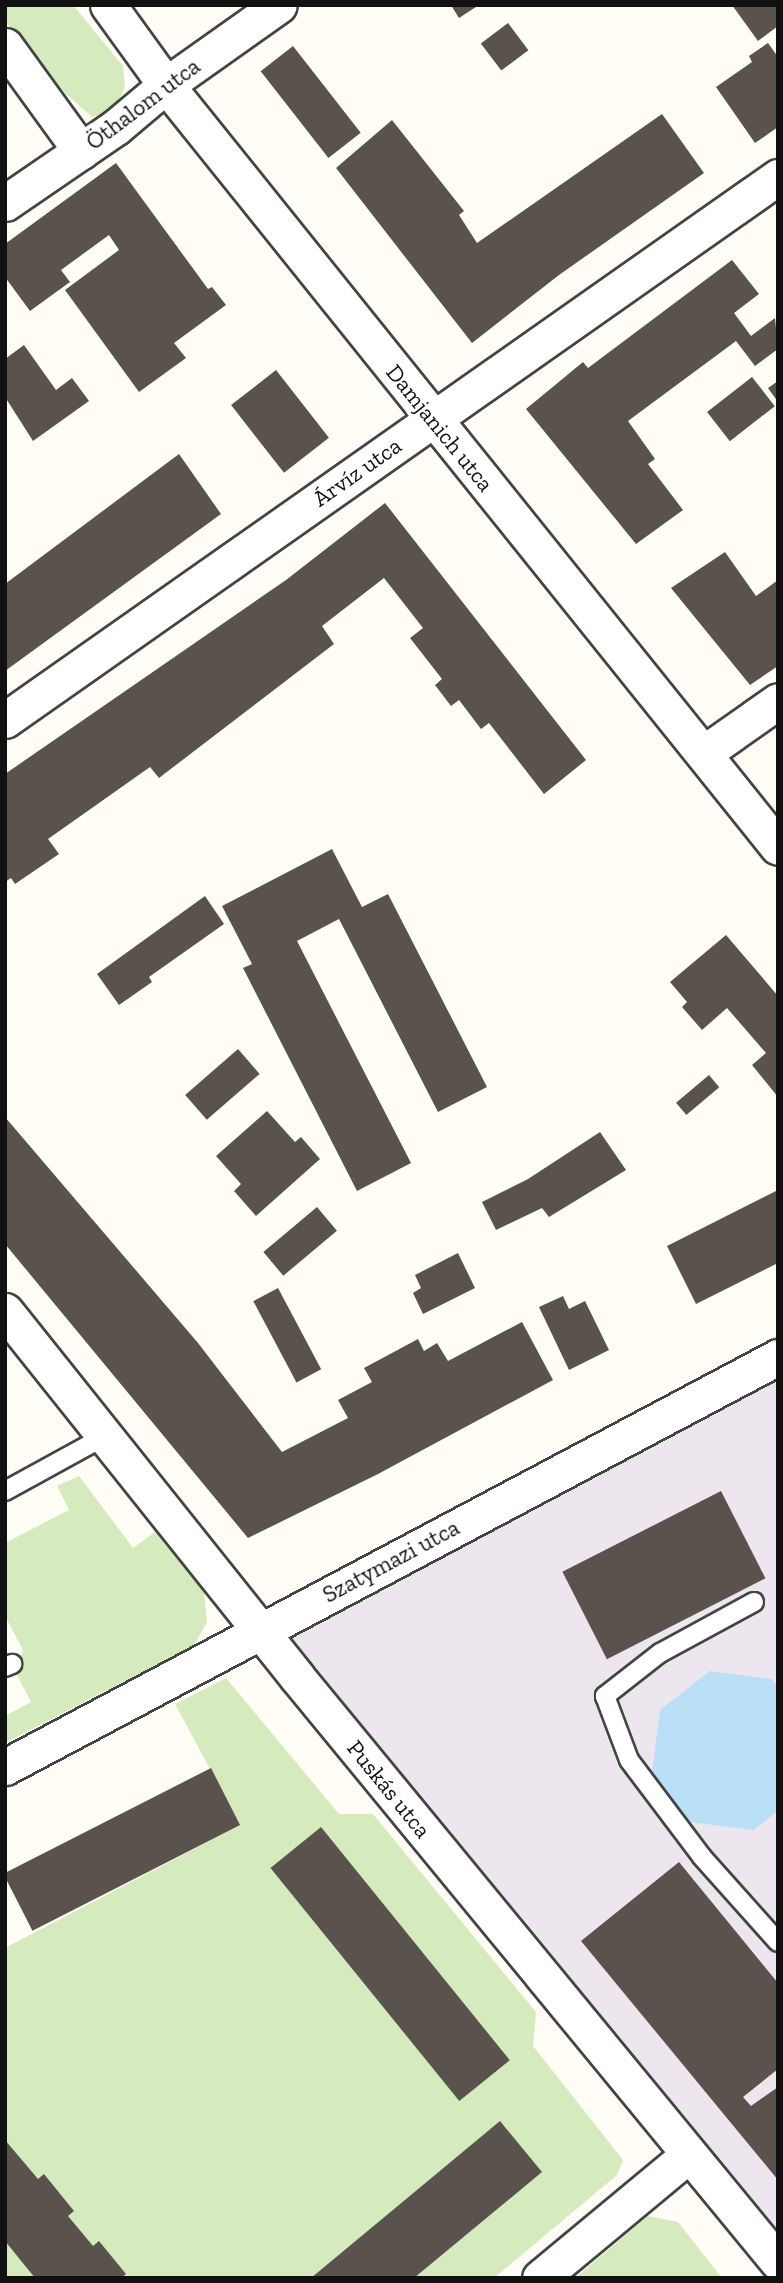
<!DOCTYPE html>
<meta charset="utf-8">
<style>
body{margin:0}
#map{position:relative;width:783px;height:2283px;overflow:hidden;background:#fffdf5;font-family:"Zilla Slab",serif}
div>[style]{position:absolute}
.industrial>*{inset:0;background:#eee6ef}
.green>*{inset:0;background:#d5ebbd}
.water>*{inset:0;background:#b9e0f7}
.building>*{inset:0;background:#5a524d;transform-origin:0 0}
.roads{filter:drop-shadow(2px 0 #444) drop-shadow(-2px 0 #444) drop-shadow(0 2px #444) drop-shadow(0 -2px #444)}
.lane>*{height:18px;margin:-9px;padding:0 9px;transform-origin:9px;border-radius:9px;background:#fff}
.street>*{height:35px;margin:-17.5px;padding:0 17.5px;transform-origin:17.5px;border-radius:17.5px;background:#fff}
span{translate:-50% -50%;white-space:nowrap;text-align:center;line-height:1.15;-webkit-text-stroke:7px #fff;paint-order:stroke}
.street-label{font-size:23px;color:#111}
.frame{position:absolute;inset:0;border:7px solid #111;pointer-events:none}
</style>
<div id="map">
<div class="industrial">
<i style="clip-path:polygon(778px 1357px,778px 2262px,260px 1631px)"></i>
</div>
<div class="green">
<i style="clip-path:polygon(5px 5px,73px 5px,123px 66px,125px 86px,114px 112px,92px 117px,65px 93px,5px 21px)"></i>
<i style="clip-path:polygon(79px 1476px,133px 1548px,155px 1532px,204px 1592px,207px 1622px,194px 1645px,5px 1743px,5px 1716px,31px 1702px,17px 1675px,23px 1650px,5px 1616px,5px 1543px,69px 1510px,57px 1486px)"></i>
<i style="clip-path:polygon(226px 1678px,339px 1814px,373px 1814px,536px 2012px,533px 2046px,623px 2160px,617px 2175px,494px 2278px,5px 2278px,5px 1948px,240px 1825px,175px 1704px)"></i>
<i style="clip-path:polygon(648px 2216px,678px 2222px,722px 2278px,575px 2278px)"></i>
</div>
<div class="water">
<i style="clip-path:polygon(710px 1671px,772px 1679px,778px 1687px,778px 1811px,753px 1830px,690px 1822px,652px 1773px,660px 1710px)"></i>
</div>
<div class="building">
<i style="clip-path:polygon(451px 5px,479px 5px,459px 18px)"></i>
<i style="clip-path:polygon(732px 5px,778px 5px,778px 26px,758px 41px)"></i>
<i style="left:508px;top:23px;width:34px;height:34px;rotate:53deg"></i>
<i style="clip-path:polygon(768px 43px,778px 57px,778px 127px,755px 143px,716px 87px,752px 62px,749px 56px)"></i>
<i style="left:293px;top:46px;width:110px;height:41px;rotate:52deg"></i>
<i style="clip-path:polygon(662px 114px,704px 173px,559px 275px,472px 343px,336px 168px,392px 120px,464px 211px,459px 215px,477px 243px)"></i>
<i style="clip-path:polygon(116px 163px,208px 289px,212px 287px,226px 305px,174px 343px,186px 358px,139px 392px,65px 290px,119px 250px,109px 235px,61px 270px,70px 282px,30px 311px,5px 277px,5px 244px)"></i>
<i style="clip-path:polygon(732px 260px,759px 294px,734px 313px,751px 336px,775px 318px,778px 349px,755px 366px,736px 341px,628px 421px,655px 459px,648px 464px,683px 510px,636px 544px,526px 409px,583px 362px,588px 368px)"></i>
<i style="clip-path:polygon(24px 345px,56px 390px,72px 378px,89px 401px,33px 441px,5px 397px,5px 359px)"></i>
<i style="left:276px;top:370px;width:86px;height:57px;rotate:52deg"></i>
<i style="left:752px;top:377px;width:37px;height:57px;rotate:52deg"></i>
<i style="clip-path:polygon(778px 381px,778px 402px,768px 388px)"></i>
<i style="clip-path:polygon(179px 454px,221px 514px,5px 671px,5px 584px)"></i>
<i style="clip-path:polygon(385px 503px,586px 760px,544px 794px,489px 723px,481px 729px,459px 700px,451px 706px,435px 685px,442px 679px,410px 638px,423px 628px,384px 578px,322px 626px,334px 644px,159px 778px,150px 767px,48px 839px,59px 854px,15px 884px,11px 878px,5px 882px,5px 774px,286px 580px)"></i>
<i style="clip-path:polygon(725px 552px,756px 596px,778px 580px,778px 666px,750px 685px,671px 588px)"></i>
<i style="clip-path:polygon(332px 849px,362px 907px,388px 894px,487px 1087px,438px 1112px,339px 919px,297px 941px,411px 1163px,357px 1191px,243px 968px,252px 964px,222px 906px)"></i>
<i style="clip-path:polygon(205px 896px,224px 924px,149px 977px,152px 982px,119px 1005px,97px 974px)"></i>
<i style="clip-path:polygon(726px 935px,778px 996px,778px 1097px,752px 1065px,766px 1053px,727px 1008px,702px 1030px,682px 1007px,687px 1002px,670px 982px)"></i>
<i style="left:238px;top:1049px;width:33px;height:70px;rotate:49deg"></i>
<i style="left:709px;top:1075px;width:16px;height:43px;rotate:50deg"></i>
<i style="clip-path:polygon(267px 1111px,295px 1142px,301px 1137px,320px 1159px,256px 1216px,234px 1191px,241px 1184px,216px 1156px)"></i>
<i style="clip-path:polygon(5px 1117px,198px 1343px,282px 1452px,348px 1418px,338px 1400px,372px 1382px,364px 1368px,418px 1339px,424px 1351px,437px 1343px,448px 1361px,522px 1322px,553px 1380px,378px 1474px,248px 1538px,5px 1244px)"></i>
<i style="clip-path:polygon(600px 1132px,626px 1170px,549px 1217px,542px 1208px,496px 1230px,482px 1202px,528px 1179px)"></i>
<i style="clip-path:polygon(778px 1190px,778px 1263px,696px 1304px,667px 1246px)"></i>
<i style="left:317px;top:1207px;width:31px;height:70px;rotate:50deg"></i>
<i style="clip-path:polygon(458px 1253px,475px 1288px,423px 1314px,413px 1293px,421px 1288px,415px 1275px)"></i>
<i style="left:278px;top:1288px;width:92px;height:28px;rotate:62deg"></i>
<i style="clip-path:polygon(563px 1296px,569px 1309px,585px 1301px,609px 1350px,569px 1370px,539px 1307px)"></i>
<i style="left:721px;top:1491px;width:98px;height:178px;rotate:63deg"></i>
<i style="left:211px;top:1768px;width:64px;height:233px;rotate:63deg"></i>
<i style="left:321px;top:1827px;width:300px;height:65px;rotate:51deg"></i>
<i style="clip-path:polygon(679px 1862px,778px 1983px,778px 2069px,743px 2097px,751px 2106px,778px 2087px,778px 2180px,581px 1941px)"></i>
<i style="clip-path:polygon(500px 2121px,542px 2172px,414px 2278px,311px 2278px)"></i>
<i style="clip-path:polygon(5px 2140px,38px 2179px,44px 2174px,74px 2211px,68px 2216px,93px 2246px,99px 2241px,126px 2274px,121px 2278px,35px 2278px,5px 2241px)"></i>
</div>
<div class="roads">
<div class="lane">
<i style="left:5px;top:1491px;width:116px;rotate:-28.8deg"></i>
<i style="left:754px;top:1602px;width:107px;rotate:151.5deg"></i>
<i style="left:660px;top:1653px;width:70px;rotate:142deg"></i>
<i style="left:605px;top:1696px;width:68px;rotate:69.4deg"></i>
<i style="left:629px;top:1760px;width:121px;rotate:53deg"></i>
<i style="left:702px;top:1857px;width:114px;rotate:48.2deg"></i>
<i style="left:5px;top:1667px;width:8px;rotate:-23deg"></i>
</div>
<div class="street">
<i style="left:108px;top:5px;width:99px;rotate:54.1deg"></i>
<i style="left:166px;top:85px;width:977px;rotate:51.23deg"></i>
<i style="left:5px;top:46px;width:130px;rotate:54.1deg"></i>
<i style="left:5px;top:203px;width:135px;rotate:-34.4deg"></i>
<i style="left:116px;top:127px;width:65px;rotate:-40deg"></i>
<i style="left:166px;top:85px;width:138px;rotate:-35.3deg"></i>
<i style="left:5px;top:720px;width:945px;rotate:-35.09deg"></i>
<i style="left:704px;top:753px;width:90px;rotate:-35.1deg"></i>
<i style="left:5px;top:1311px;width:468px;rotate:51.4deg"></i>
<i style="left:297px;top:1677px;width:757px;rotate:50.57deg"></i>
<i style="left:5px;top:1767px;width:875px;rotate:-27.94deg"></i>
<i style="left:540px;top:2278px;width:192px;rotate:-39.7deg"></i>
</div>
</div>
<div class="street-label">
<span style="left:143px;top:104px;rotate:-37deg">Öthalom utca</span>
<span style="left:440px;top:428px;rotate:51deg">Damjanich utca</span>
<span style="left:357px;top:472px;rotate:-35deg">Árvíz utca</span>
<span style="left:391px;top:1561px;rotate:-28deg">Szatymazi utca</span>
<span style="left:389px;top:1789px;rotate:51deg">Puskás utca</span>
</div>
<div class="frame"></div>
</div>
